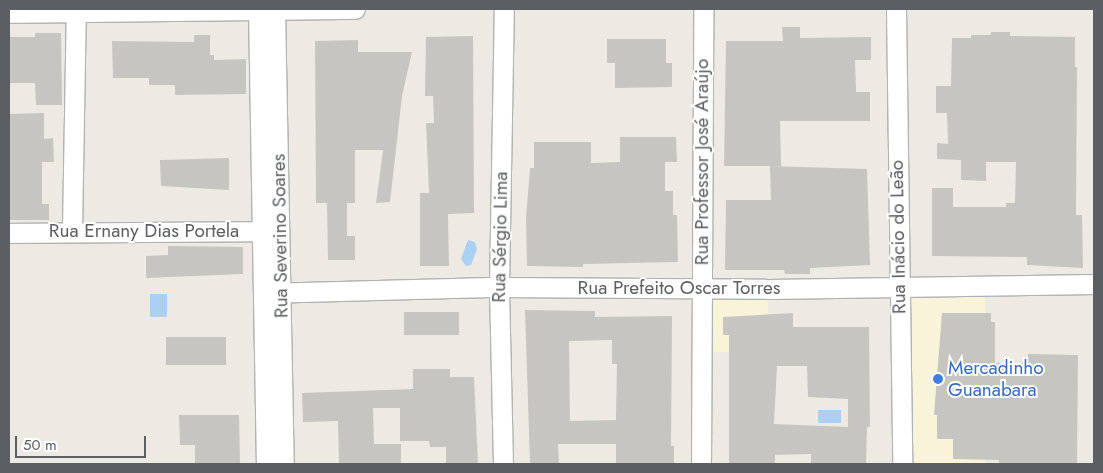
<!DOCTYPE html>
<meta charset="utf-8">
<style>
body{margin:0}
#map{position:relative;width:1103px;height:473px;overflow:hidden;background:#eceae3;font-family:Jost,sans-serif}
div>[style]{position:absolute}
.commercial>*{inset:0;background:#f9f3da;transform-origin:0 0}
.water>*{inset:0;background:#aad1f4;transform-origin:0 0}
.building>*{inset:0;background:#c7c5c0;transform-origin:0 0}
.roads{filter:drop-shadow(1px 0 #b0b3b6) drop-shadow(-1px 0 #b0b3b6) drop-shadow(0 1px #b0b3b6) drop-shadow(0 -1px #b0b3b6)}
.minor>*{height:19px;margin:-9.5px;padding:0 9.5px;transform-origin:9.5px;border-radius:9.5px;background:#fff}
.dots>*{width:14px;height:14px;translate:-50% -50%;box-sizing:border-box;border:2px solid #fff;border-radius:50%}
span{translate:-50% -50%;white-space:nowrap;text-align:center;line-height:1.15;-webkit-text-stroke:4px #fff;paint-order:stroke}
.street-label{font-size:19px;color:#5b5e62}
.shop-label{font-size:19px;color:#366cbe}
.left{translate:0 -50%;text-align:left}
.frame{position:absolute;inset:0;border:10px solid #5b5e62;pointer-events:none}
.scale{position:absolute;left:15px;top:436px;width:131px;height:22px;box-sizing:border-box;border:2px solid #5b5e62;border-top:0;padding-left:6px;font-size:15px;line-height:18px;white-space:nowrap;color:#5b5e62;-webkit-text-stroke:4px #fff;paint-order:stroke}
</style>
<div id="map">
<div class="commercial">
<i style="left:903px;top:285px;width:82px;height:179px"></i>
<i style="left:702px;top:286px;width:66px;height:66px"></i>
</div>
<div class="water">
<i style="clip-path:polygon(468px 240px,475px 242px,477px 249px,471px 265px,466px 266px,461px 259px)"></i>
<i style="left:167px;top:294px;width:23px;height:17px;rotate:90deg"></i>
<i style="left:818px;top:410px;width:23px;height:13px"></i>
</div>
<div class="building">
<i style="clip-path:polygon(782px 27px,800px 27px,800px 38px,871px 37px,871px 60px,855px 60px,856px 92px,870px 92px,870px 121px,780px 121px,781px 166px,724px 166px,726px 41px,783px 41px)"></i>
<i style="clip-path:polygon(991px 32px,1010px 32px,1010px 36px,1075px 37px,1075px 67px,1077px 67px,1076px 215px,1082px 215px,1083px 268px,1027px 265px,1027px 257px,932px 256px,932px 188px,953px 188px,953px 207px,1006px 207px,1006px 203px,1015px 203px,1016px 162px,986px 162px,986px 181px,961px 180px,961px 160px,937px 159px,937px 143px,948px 144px,947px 113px,936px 113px,936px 86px,951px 86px,952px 38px,971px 38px,971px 35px,991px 35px)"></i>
<i style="clip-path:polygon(35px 33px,61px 33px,62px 105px,36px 105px,35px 83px,9px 83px,9px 37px,35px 37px)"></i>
<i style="clip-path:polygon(194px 35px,210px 35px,210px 55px,214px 55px,214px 60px,246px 59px,246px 94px,175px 95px,175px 85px,149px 85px,149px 78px,113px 78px,112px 41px,194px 42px)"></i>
<i style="clip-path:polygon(473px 36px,474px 213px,448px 214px,449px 266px,420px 266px,420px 193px,429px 193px,426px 123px,434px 123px,433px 96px,425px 96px,426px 37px)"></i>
<i style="clip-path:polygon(607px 39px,666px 39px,666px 63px,672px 63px,672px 87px,615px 88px,615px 63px,607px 63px)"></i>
<i style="clip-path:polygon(358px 40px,358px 52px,412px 52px,402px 96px,390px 202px,376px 203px,383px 150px,355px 150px,355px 203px,347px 203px,347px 236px,355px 236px,355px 260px,328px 260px,327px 203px,316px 203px,315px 41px)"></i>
<i style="clip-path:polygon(44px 113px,44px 139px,53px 138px,54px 162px,42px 162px,42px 204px,49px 204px,49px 220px,9px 220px,9px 114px)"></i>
<i style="clip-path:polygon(620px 137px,676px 137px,677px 162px,665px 162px,665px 191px,673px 191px,673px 215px,677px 215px,678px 262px,583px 264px,583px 267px,527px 266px,526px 218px,530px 168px,534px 168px,534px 142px,591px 142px,591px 163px,620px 162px)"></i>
<i style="clip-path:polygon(229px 158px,229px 190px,161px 186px,160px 160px)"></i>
<i style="clip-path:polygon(770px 166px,867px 169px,870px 265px,810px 268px,810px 274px,785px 274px,784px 270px,725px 270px,726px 200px,771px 200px)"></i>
<i style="clip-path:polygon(168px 246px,243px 247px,243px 274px,146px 278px,146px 256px,168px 255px)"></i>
<i style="clip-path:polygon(evenodd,525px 310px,595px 311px,595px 317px,672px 316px,671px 446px,674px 446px,674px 464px,616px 464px,616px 444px,558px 444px,559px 464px,530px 464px,525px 310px,612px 340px,612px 364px,617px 364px,616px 420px,570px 421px,569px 341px,612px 340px)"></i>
<i style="left:404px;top:312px;width:55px;height:23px"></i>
<i style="clip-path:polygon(evenodd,793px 313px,793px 327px,869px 327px,870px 427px,867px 427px,866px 464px,811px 464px,811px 454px,775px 455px,775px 464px,729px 464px,729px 335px,723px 335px,723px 317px,793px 313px,777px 366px,807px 366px,808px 397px,848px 399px,848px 427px,774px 424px,777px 366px)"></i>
<i style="clip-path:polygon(942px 313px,991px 313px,991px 322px,995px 322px,995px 363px,1028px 363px,1028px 354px,1078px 355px,1077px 464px,999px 464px,999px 460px,953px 459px,953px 439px,937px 439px,937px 415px,934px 415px)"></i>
<i style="left:166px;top:337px;width:60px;height:28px"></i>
<i style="clip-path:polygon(413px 369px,450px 369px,450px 377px,474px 377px,478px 464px,446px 464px,446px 447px,430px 447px,429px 441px,400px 441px,400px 408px,373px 408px,374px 444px,401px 444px,401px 464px,339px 464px,338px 421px,303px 422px,302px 393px,413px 389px)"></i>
<i style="clip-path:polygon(179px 415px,239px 415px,240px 464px,195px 464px,195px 445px,180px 445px)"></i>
</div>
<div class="roads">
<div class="minor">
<i style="left:258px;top:9px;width:455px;rotate:89deg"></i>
<i style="left:275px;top:9px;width:455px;rotate:88.9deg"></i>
<i style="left:896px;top:9px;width:455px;rotate:89.2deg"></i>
<i style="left:9px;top:13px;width:346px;rotate:-0.7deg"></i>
<i style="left:72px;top:230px;width:221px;rotate:-89deg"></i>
<i style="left:9px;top:233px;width:265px;rotate:-0.4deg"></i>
<i style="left:264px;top:293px;width:235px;rotate:-1.5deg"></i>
<i style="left:499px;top:287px;width:270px;rotate:0.4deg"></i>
<i style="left:769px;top:289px;width:325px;rotate:-0.9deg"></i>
<i style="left:503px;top:464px;width:177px;rotate:-91.3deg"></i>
<i style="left:499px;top:287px;width:278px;rotate:-89deg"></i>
<i style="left:701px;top:464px;width:455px;rotate:-89.7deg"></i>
</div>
</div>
<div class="dots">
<i style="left:938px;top:379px;background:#3f7fe0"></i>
</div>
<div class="street-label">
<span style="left:702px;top:162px;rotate:-90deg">Rua Professor José Araújo</span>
<span style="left:144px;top:231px">Rua Ernany Dias Portela</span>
<span style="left:280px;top:236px;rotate:-91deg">Rua Severino Soares</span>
<span style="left:500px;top:237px;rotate:-89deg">Rua Sérgio Lima</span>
<span style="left:898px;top:237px;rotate:-91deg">Rua Inácio do Leão</span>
<span style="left:679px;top:288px">Rua Prefeito Oscar Torres</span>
</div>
<div class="shop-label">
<span class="left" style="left:948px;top:379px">Mercadinho<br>Guanabara</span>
</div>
<div class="frame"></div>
<div class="scale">50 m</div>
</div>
